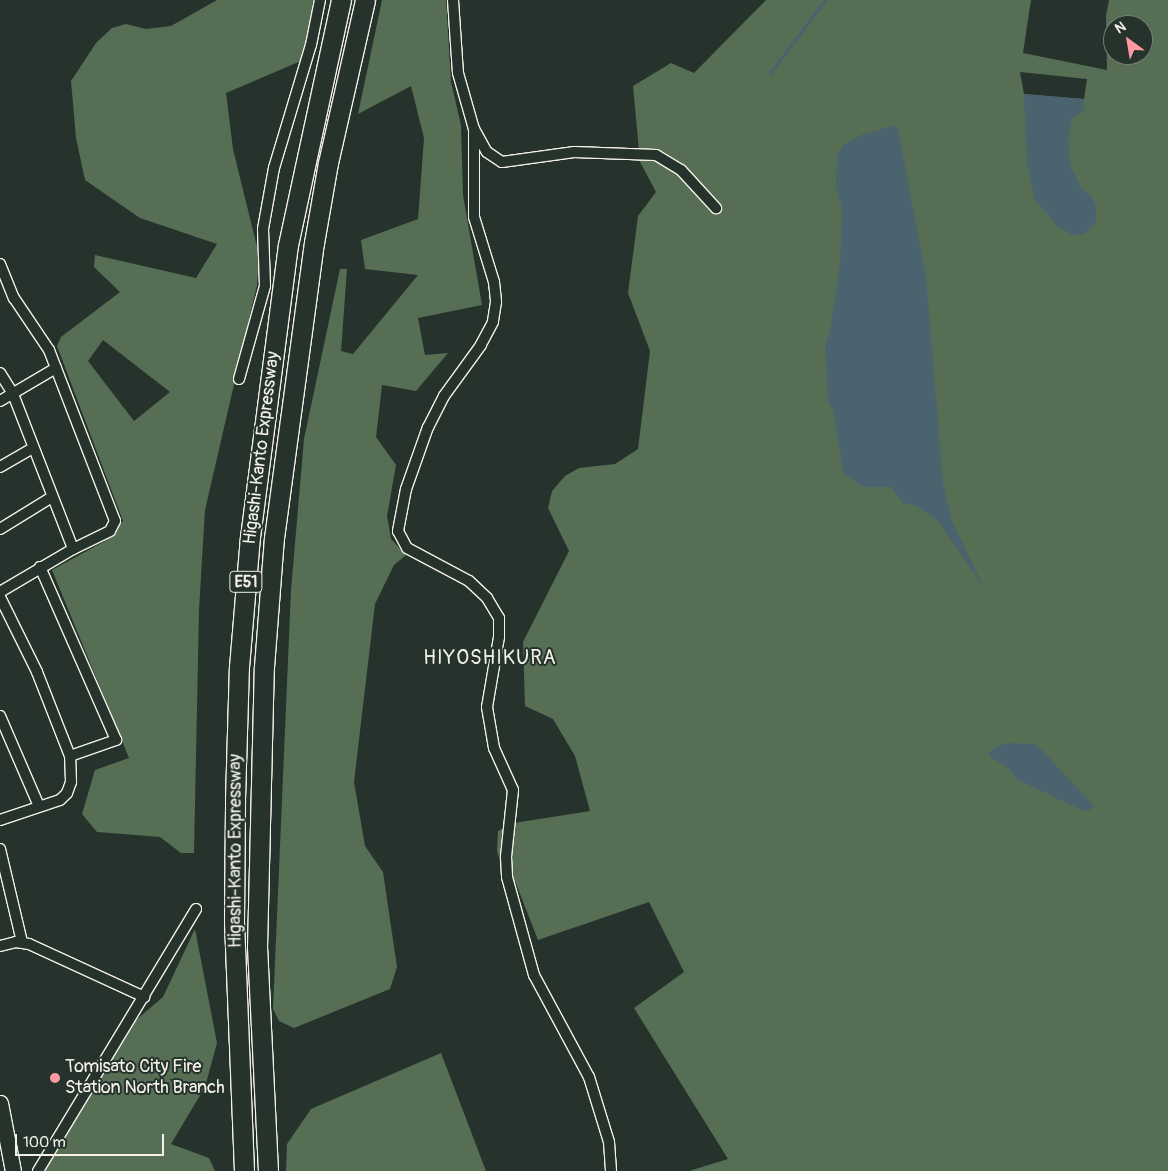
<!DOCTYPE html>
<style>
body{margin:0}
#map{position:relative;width:1168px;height:1171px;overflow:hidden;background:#26332d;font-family:Pangolin,sans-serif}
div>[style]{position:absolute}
.green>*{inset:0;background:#556e54}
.water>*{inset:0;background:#4b636f}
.stream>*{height:3px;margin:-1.5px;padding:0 1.5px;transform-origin:1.5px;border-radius:1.5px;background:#4b636f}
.roads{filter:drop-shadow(1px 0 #f4f1e8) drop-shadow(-1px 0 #f4f1e8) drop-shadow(0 1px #f4f1e8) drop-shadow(0 -1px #f4f1e8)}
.street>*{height:10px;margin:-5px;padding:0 5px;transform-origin:5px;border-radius:5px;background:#26332d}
.secondary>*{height:15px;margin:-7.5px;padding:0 7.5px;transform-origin:7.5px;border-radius:7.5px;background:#26332d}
.highway>*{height:19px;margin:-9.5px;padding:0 9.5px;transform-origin:9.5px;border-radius:9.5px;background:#26332d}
.dots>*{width:14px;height:14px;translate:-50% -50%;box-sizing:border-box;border:2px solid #26332d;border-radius:50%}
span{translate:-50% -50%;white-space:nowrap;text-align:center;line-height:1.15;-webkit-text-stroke:4px #26332d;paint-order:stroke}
.shield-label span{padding:1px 4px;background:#26332d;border:1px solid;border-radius:4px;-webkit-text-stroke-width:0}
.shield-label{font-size:16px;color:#f4f1e8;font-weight:700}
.street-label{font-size:18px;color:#f4f1e8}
.poi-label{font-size:18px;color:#f4f1e8}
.left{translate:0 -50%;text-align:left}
.quarter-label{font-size:20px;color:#f4f1e8;letter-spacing:1px}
.north{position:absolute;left:1103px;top:15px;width:50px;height:50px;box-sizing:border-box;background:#26332d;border:1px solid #787f78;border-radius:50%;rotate:328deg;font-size:14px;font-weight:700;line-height:20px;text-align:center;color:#f4f1e8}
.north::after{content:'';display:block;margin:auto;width:18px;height:22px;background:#ff9aa2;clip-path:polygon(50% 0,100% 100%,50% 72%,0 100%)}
.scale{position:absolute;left:15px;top:1134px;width:149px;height:22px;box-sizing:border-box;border:2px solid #f4f1e8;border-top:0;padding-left:6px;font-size:15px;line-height:18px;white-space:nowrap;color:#f4f1e8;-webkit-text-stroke:4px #26332d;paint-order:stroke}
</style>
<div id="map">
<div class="green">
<i style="clip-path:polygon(evenodd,217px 0,313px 0,308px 58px,226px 93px,233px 149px,259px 255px,257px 285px,205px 510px,199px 610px,194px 853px,181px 853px,160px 837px,97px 832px,82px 814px,95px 770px,129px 758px,52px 570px,107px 540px,123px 521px,57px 346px,61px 337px,120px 292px,94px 267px,95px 255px,196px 278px,217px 244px,140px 218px,85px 180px,76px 138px,71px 81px,96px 43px,112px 28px,126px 24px,146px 29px,171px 26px,217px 0,103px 340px,170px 392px,134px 421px,88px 361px,103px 340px)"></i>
<i style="clip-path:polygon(382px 0,446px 0,451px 82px,461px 125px,463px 195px,482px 305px,418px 318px,425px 355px,448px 353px,416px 391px,382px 385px,376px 437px,396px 465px,387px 516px,391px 539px,406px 555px,394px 565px,375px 604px,354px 782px,365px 846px,383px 872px,397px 967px,390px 989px,294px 1028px,279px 1021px,273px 1009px,291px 590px,304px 439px,340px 269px,347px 269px,341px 351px,353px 354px,418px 275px,365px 269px,361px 240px,418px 219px,424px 138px,411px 86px,358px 114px)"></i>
<i style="clip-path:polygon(evenodd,766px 0,1031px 0,1023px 53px,1107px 70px,1106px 16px,1109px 0,1168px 0,1168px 1171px,689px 1171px,728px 1159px,634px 1008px,684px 972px,649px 902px,538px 940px,515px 881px,503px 872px,497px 851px,498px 831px,514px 823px,590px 811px,575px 756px,553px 719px,525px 706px,523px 642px,569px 551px,548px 508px,552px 491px,565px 476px,579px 468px,615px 464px,638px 449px,650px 351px,628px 293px,638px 216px,656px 192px,640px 162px,633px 86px,671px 63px,694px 73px,766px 0,1113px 25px,1143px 25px,1143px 55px,1113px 55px,1113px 25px,766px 0,1020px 72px,1087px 79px,1084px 99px,1024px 94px,1020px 72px)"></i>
<i style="clip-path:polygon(195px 929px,217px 1043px,205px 1087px,171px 1144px,209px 1158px,215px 1171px,43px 1171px,129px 1026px,163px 997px)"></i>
<i style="clip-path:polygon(441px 1053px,486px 1171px,286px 1171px,287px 1144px,311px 1109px)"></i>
</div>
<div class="water">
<i style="clip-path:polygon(1024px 94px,1084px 99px,1084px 110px,1072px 118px,1068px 142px,1070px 165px,1082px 189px,1092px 196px,1096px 206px,1096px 223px,1085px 234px,1072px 235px,1058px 227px,1034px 198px,1027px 162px)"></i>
<i style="clip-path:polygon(892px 126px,898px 129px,926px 276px,943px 483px,952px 521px,984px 588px,939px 522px,917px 506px,903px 503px,891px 487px,863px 487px,843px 473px,833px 411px,828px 401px,825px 345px,830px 332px,840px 263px,842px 209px,836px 187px,837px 156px,843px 145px,861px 135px)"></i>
<i style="clip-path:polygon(1004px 743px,1033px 744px,1042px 750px,1093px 805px,1092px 808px,1086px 812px,1016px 779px,1011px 770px,989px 756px,990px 751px)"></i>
</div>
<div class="stream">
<i style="left:770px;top:73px;width:91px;rotate:-53deg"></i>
</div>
<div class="roads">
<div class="street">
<i style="left:453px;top:0;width:73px;rotate:86.1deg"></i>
<i style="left:458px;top:73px;width:58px;rotate:74.1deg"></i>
<i style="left:474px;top:129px;width:26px;rotate:61deg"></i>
<i style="left:487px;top:152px;width:18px;rotate:34deg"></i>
<i style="left:502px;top:162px;width:73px;rotate:-7.9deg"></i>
<i style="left:574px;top:152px;width:82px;rotate:2.1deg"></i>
<i style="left:656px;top:155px;width:29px;rotate:31deg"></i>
<i style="left:681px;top:170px;width:52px;rotate:47.4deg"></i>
<i style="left:474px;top:129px;width:88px;rotate:90deg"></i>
<i style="left:474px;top:217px;width:68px;rotate:72.9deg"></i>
<i style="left:494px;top:282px;width:20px;rotate:84deg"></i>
<i style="left:496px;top:302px;width:20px;rotate:99deg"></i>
<i style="left:493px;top:322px;width:26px;rotate:118deg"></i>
<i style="left:481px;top:345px;width:63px;rotate:126deg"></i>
<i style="left:444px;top:396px;width:35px;rotate:117deg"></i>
<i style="left:428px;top:427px;width:66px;rotate:109.5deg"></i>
<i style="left:406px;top:489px;width:43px;rotate:100.8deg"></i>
<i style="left:398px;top:531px;width:19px;rotate:62deg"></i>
<i style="left:407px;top:548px;width:70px;rotate:28deg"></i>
<i style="left:469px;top:581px;width:25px;rotate:43deg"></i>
<i style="left:487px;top:598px;width:23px;rotate:59deg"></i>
<i style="left:499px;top:618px;width:19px;rotate:90deg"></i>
<i style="left:499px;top:637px;width:71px;rotate:99.7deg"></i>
<i style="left:487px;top:707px;width:42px;rotate:80.3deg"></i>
<i style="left:494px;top:748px;width:46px;rotate:65.7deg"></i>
<i style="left:513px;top:790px;width:67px;rotate:96deg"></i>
<i style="left:506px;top:857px;width:20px;rotate:87deg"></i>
<i style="left:507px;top:877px;width:102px;rotate:74.6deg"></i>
<i style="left:534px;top:975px;width:116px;rotate:61.7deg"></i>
<i style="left:589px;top:1077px;width:68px;rotate:72.9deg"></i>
<i style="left:609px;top:1142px;width:29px;rotate:86deg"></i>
<i style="left:0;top:264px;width:37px;rotate:68deg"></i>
<i style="left:14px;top:298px;width:63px;rotate:56.1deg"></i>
<i style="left:49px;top:350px;width:183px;rotate:68.9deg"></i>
<i style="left:115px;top:521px;width:11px;rotate:117deg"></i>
<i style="left:110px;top:531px;width:41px;rotate:154.1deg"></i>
<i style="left:73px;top:549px;width:85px;rotate:149.5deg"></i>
<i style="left:0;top:373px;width:25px;rotate:58deg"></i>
<i style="left:13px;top:394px;width:166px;rotate:68.8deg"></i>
<i style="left:239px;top:379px;width:97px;rotate:-74.4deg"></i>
<i style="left:265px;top:286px;width:57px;rotate:-92deg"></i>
<i style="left:263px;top:229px;width:62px;rotate:-79.8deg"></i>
<i style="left:274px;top:168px;width:128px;rotate:-73.3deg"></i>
<i style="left:311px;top:45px;width:46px;rotate:-78.7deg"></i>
<i style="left:0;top:401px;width:65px;rotate:-30.5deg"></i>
<i style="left:0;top:467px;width:38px;rotate:-30deg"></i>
<i style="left:0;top:529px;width:61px;rotate:-31.6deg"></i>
<i style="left:0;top:597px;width:84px;rotate:63.7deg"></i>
<i style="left:37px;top:672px;width:90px;rotate:68.6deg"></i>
<i style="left:0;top:716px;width:98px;rotate:66.6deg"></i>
<i style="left:0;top:820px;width:63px;rotate:-18.4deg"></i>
<i style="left:60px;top:800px;width:10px;rotate:-45deg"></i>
<i style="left:67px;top:793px;width:12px;rotate:-70deg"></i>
<i style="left:71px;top:782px;width:26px;rotate:-92deg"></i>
<i style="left:70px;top:756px;width:49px;rotate:-19.2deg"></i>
<i style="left:116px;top:740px;width:189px;rotate:-113.7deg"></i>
<i style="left:0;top:849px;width:96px;rotate:76.7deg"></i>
<i style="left:0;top:946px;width:16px;rotate:-14deg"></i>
<i style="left:16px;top:942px;width:13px;rotate:9deg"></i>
<i style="left:29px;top:944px;width:127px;rotate:24.7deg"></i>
<i style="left:38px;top:1171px;width:306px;rotate:-58.9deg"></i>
</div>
<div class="secondary">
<i style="left:0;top:1103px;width:69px;rotate:79.2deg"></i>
</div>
<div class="highway">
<i style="left:244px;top:1171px;width:250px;rotate:-92.3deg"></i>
<i style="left:234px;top:921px;width:122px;rotate:-89.5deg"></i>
<i style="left:235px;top:799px;width:132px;rotate:-88.3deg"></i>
<i style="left:239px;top:667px;width:130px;rotate:-85.2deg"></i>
<i style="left:250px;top:537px;width:294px;rotate:-82.6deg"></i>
<i style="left:288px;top:245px;width:251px;rotate:-77.8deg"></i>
<i style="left:268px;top:1171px;width:224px;rotate:-92.8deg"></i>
<i style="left:257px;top:947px;width:280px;rotate:-88.6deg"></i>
<i style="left:264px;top:667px;width:129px;rotate:-85.6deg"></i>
<i style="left:274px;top:538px;width:298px;rotate:-82.3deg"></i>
<i style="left:314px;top:243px;width:81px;rotate:-80.1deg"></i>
<i style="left:328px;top:163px;width:167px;rotate:-77.2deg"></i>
</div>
</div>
<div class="dots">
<i style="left:55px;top:1078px;background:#ff9aa2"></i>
</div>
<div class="shield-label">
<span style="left:246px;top:582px">E51</span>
</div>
<div class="street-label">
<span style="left:262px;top:448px;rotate:-83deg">Higashi-Kanto Expressway</span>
<span style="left:236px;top:851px;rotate:-90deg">Higashi-Kanto Expressway</span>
</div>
<div class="poi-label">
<span class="left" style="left:65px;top:1078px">Tomisato City Fire<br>Station North Branch</span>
</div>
<div class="quarter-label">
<span style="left:490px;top:657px">HIYOSHIKURA</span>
</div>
<div class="north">N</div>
<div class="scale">100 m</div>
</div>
